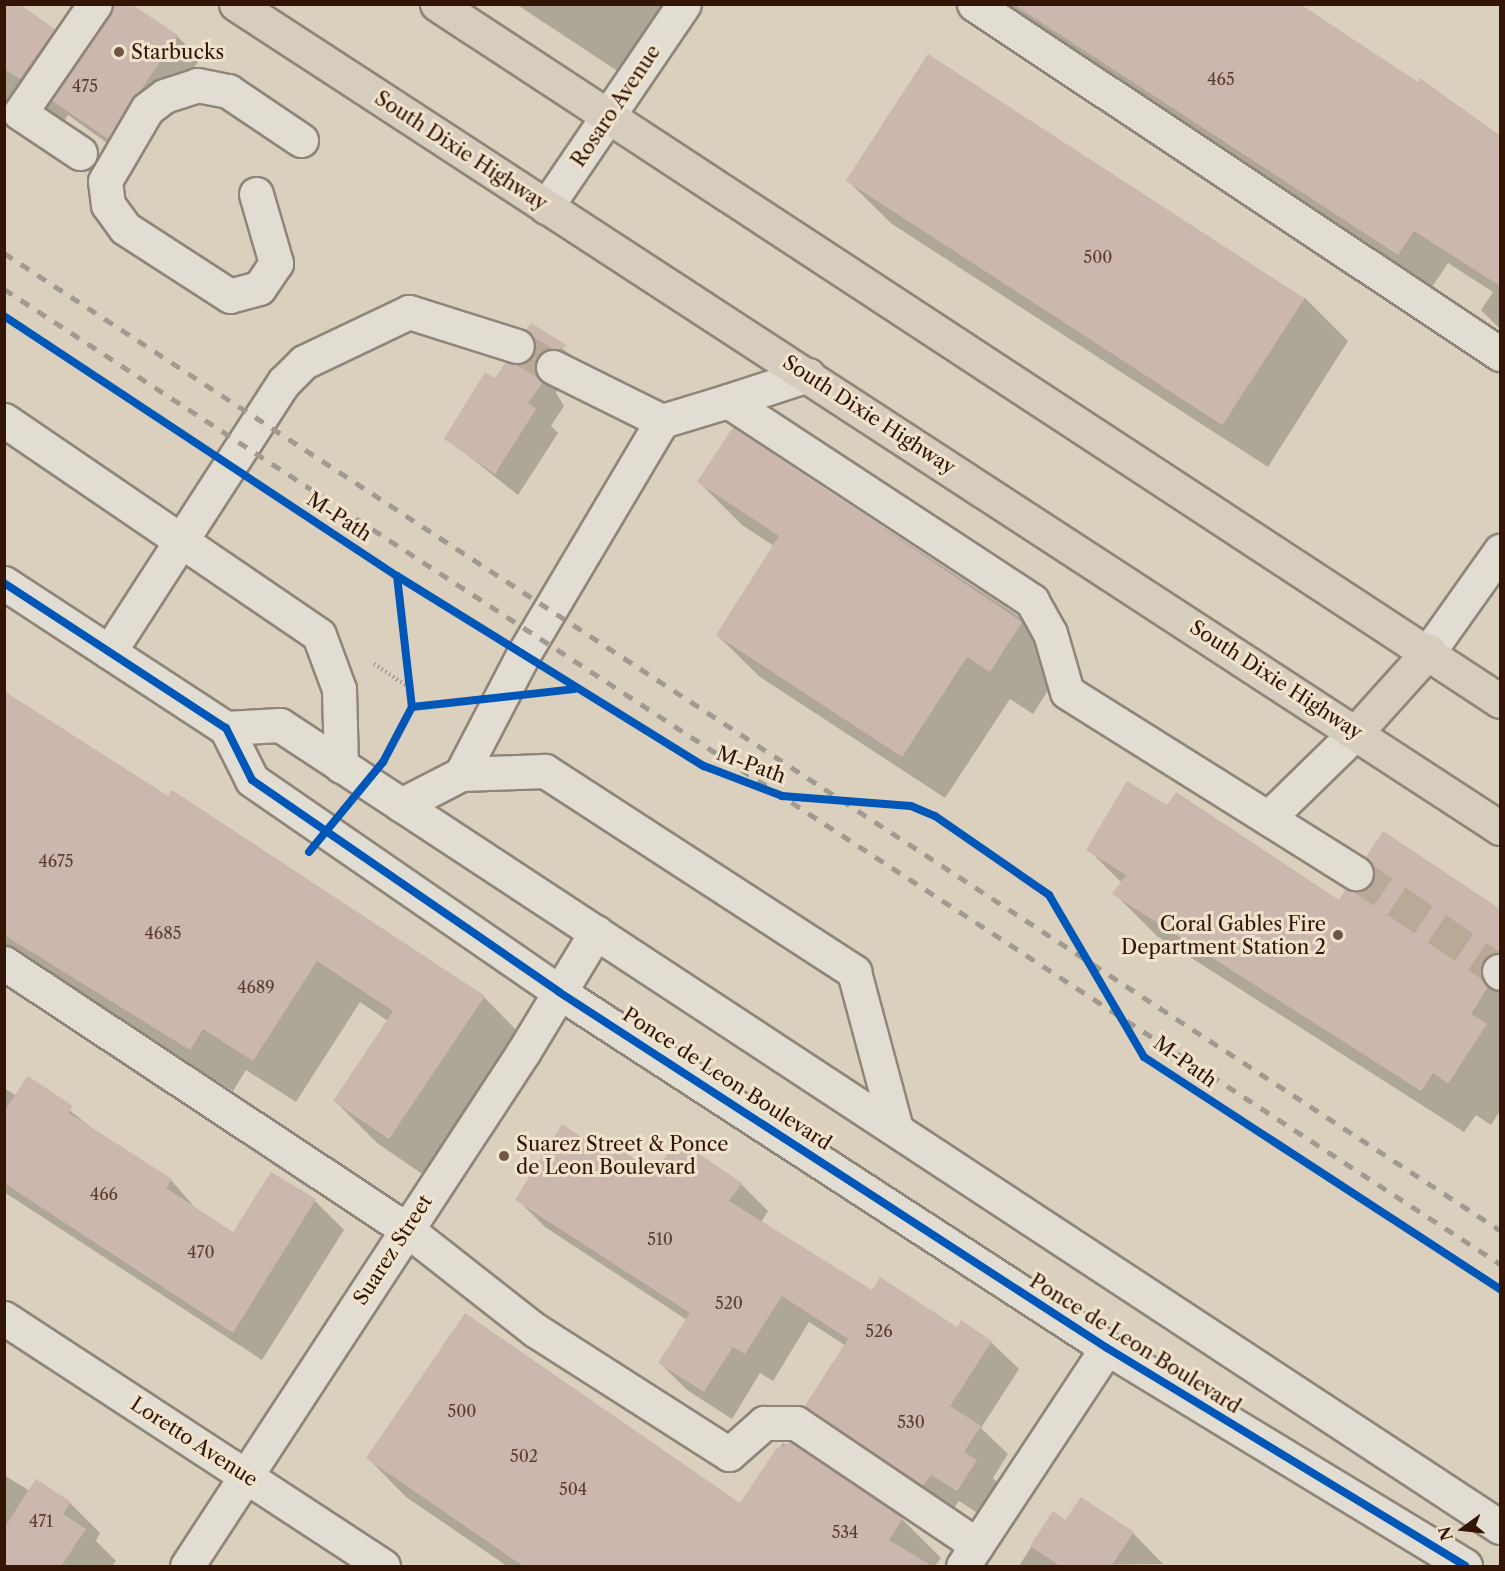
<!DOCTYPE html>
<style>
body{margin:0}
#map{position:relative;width:1505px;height:1571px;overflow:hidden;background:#dad0bd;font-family:"Libre Caslon Text",serif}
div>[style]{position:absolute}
.shadow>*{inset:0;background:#0003}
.building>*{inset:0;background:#cbb7ad;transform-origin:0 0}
.minor-tunnel>*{height:33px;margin-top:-16.5px;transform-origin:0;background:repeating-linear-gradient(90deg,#b9aa98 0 33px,transparent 0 49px)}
.path>*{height:4px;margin-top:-2px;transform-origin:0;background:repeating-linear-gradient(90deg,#a19a91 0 1.5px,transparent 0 4.5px)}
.roads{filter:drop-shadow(2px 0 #8f8578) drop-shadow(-2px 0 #8f8578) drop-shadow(0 2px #8f8578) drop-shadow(0 -2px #8f8578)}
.minor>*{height:33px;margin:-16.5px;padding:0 16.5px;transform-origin:16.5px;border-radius:16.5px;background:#e2ddd3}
.highway>*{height:33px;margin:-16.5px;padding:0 16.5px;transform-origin:16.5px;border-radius:16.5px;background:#d7cdbf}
.rail>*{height:4.5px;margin-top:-2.25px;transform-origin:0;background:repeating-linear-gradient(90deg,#a19a91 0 10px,transparent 0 20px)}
.cycleway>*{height:8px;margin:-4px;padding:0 4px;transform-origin:4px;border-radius:4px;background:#0057b8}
.dots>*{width:16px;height:16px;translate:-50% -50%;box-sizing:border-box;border:3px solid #efe3cc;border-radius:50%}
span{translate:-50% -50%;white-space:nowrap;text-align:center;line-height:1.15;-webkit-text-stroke:6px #efe3cc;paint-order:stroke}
.number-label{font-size:16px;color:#5a3d2e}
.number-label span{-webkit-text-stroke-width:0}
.poi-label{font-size:20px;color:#341404}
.left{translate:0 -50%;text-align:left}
.right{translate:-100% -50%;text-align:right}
.street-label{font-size:20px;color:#341404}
.frame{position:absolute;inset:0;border:6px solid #341404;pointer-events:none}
.north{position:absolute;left:1433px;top:1499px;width:60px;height:60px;-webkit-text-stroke:4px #efe3cc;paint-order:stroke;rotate:255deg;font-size:16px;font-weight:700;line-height:24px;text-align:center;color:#341404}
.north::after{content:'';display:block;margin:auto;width:21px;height:27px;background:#341404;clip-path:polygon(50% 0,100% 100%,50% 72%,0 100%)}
</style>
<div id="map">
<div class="shadow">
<i style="clip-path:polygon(4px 4px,54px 30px,81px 57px,128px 4px,177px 36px,200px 59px,131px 160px,68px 115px,64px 121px,39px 105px,19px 100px,4px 123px)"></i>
<i style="clip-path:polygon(516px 4px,677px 4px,628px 78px)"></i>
<i style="clip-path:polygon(1007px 4px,1114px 4px,1418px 84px,1421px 80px,1500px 136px,1500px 329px,1481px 310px,1493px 292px,1448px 263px,1432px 287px,1024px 22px)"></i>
<i style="clip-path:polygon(849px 182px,1305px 298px,1348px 341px,1268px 467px,892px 224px)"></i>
<i style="clip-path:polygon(532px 325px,589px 369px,559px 381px,556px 393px,564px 406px,551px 426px,558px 433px,518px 495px,446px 438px,496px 380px,531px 361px,537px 342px)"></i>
<i style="clip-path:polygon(733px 429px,1017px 615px,1060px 659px,1064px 665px,1033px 714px,1010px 699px,945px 798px,760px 677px,717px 635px,774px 546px,742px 525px,699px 482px)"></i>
<i style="clip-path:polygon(4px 693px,484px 997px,526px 1040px,431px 1180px,377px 1143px,335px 1101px,388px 1021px,360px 1002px,296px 1102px,246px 1070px,233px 1091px,4px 947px)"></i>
<i style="clip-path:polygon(1383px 833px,1500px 911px,1500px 1111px,1491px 1125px,1476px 1115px,1464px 1132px,1157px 936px,1114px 893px,1122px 883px,1088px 849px,1339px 902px,1373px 884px)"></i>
<i style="clip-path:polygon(29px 1078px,98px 1133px,171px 1180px,198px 1211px,234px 1234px,272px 1174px,315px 1201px,344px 1230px,262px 1360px,4px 1192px,4px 1088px,17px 1096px)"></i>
<i style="clip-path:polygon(599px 1151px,656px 1174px,741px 1184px,768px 1211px,761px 1222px,873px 1292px,991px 1342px,1019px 1369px,981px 1428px,1008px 1454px,993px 1478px,1003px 1488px,985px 1518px,959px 1501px,951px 1512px,834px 1434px,806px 1407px,846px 1346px,809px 1322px,773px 1381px,760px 1373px,732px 1419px,687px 1390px,660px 1363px,687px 1320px,545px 1227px,517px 1199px)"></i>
<i style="clip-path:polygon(783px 1443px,902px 1519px,941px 1558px,935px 1566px,507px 1566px,406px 1497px,368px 1458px,741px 1505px)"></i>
<i style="clip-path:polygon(4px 1475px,30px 1491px,70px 1503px,100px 1533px,96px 1541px,116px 1561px,112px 1566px,4px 1566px)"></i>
<i style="clip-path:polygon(1053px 1513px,1066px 1522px,1133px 1533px,1163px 1564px,1019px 1566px)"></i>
</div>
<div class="building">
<i style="clip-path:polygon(4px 4px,19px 4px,55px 29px,20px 79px,4px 69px)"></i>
<i style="clip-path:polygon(114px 4px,131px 4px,178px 35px,108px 139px,51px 100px)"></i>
<i style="clip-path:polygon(1013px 4px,1300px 4px,1418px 82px,1420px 78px,1500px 136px,1500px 286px,1414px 231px,1398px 255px)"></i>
<i style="left:928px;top:54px;width:449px;height:151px;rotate:33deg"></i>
<i style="clip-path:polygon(531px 323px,568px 346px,537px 358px,534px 369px,543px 382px,528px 403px,536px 409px,495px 474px,444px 439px,485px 372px,495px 378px,506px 362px,530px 359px,535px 343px,526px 330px)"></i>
<i style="clip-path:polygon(733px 427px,1022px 622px,990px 672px,967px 657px,902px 757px,716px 635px,779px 536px,697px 482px)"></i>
<i style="clip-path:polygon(4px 691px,168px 796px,172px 790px,485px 996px,389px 1139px,333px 1101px,393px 1011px,317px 961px,253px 1061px,203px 1029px,190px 1050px,4px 935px)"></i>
<i style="clip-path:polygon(1127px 781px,1167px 805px,1176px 792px,1339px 900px,1346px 889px,1356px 892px,1372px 883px,1375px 873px,1366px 857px,1383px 831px,1500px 909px,1500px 952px,1483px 961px,1480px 970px,1488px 987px,1471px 1014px,1487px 1024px,1448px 1084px,1433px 1073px,1421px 1091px,1112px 894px,1126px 875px,1086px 850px)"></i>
<i style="clip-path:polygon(28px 1076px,73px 1106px,69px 1113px,172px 1179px,166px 1188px,233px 1232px,271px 1172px,316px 1199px,233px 1333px,4px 1183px,4px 1111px)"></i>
<i style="clip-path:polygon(562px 1124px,599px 1149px,605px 1140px,655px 1172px,672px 1147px,681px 1153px,686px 1145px,742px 1183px,729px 1201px,872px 1290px,880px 1277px,957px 1327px,961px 1320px,992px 1341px,950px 1406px,981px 1426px,964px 1452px,977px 1460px,957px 1491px,931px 1475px,923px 1486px,804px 1407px,848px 1339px,782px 1296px,745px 1354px,733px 1347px,704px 1392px,658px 1363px,690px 1313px,515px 1200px)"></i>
<i style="clip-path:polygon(465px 1313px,740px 1503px,776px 1449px,790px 1442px,903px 1518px,889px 1540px,932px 1566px,523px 1566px,366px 1458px)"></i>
<i style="clip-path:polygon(36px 1479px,71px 1502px,63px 1514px,86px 1529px,61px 1566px,4px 1566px,4px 1528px)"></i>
<i style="clip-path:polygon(1081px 1497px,1134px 1532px,1111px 1566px,1060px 1566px,1030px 1546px,1053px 1511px,1065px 1520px)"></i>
</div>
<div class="minor-tunnel">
<i style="left:517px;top:346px;width:42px;rotate:30.3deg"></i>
<i style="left:1356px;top:873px;width:173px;rotate:34.4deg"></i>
</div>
<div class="path">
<i style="left:374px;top:664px;width:47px;rotate:33.7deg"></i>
</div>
<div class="roads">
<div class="minor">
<i style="left:974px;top:4px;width:632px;rotate:33.64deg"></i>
<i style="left:80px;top:153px;width:72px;rotate:-146.3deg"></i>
<i style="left:20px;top:113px;width:132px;rotate:-55.5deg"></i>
<i style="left:256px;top:194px;width:72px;rotate:73.8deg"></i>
<i style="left:276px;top:263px;width:30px;rotate:124deg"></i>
<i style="left:259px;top:288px;width:30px;rotate:165deg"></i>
<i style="left:230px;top:296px;width:125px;rotate:-147.1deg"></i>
<i style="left:125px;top:228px;width:29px;rotate:-126deg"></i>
<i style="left:108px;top:205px;width:24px;rotate:-97deg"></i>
<i style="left:105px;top:181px;width:83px;rotate:-59.7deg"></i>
<i style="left:147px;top:109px;width:21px;rotate:-37deg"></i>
<i style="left:164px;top:96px;width:35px;rotate:-18deg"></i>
<i style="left:197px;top:85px;width:32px;rotate:11deg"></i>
<i style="left:228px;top:91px;width:88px;rotate:33.9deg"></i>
<i style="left:546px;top:207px;width:245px;rotate:-55.8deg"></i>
<i style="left:553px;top:367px;width:122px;rotate:26.4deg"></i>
<i style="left:728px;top:401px;width:84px;rotate:-18deg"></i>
<i style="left:4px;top:420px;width:381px;rotate:34.3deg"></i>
<i style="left:319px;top:635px;width:58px;rotate:69.7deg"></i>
<i style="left:339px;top:689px;width:77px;rotate:88.5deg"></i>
<i style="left:4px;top:583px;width:265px;rotate:33.2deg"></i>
<i style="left:226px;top:728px;width:58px;rotate:63.4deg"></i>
<i style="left:252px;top:780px;width:373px;rotate:34.6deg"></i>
<i style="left:559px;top:992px;width:653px;rotate:33.01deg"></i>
<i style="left:1107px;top:1348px;width:419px;rotate:31.3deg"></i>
<i style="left:1429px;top:651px;width:123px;rotate:-54.6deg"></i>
<i style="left:109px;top:652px;width:322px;rotate:-57.1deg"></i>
<i style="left:284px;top:382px;width:28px;rotate:-45deg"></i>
<i style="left:304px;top:362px;width:116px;rotate:-25.5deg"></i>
<i style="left:409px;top:312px;width:113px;rotate:17.5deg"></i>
<i style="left:226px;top:728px;width:54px;rotate:-3.2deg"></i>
<i style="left:280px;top:725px;width:1460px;rotate:33.32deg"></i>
<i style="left:461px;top:774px;width:134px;rotate:-62.5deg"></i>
<i style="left:523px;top:655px;width:272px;rotate:-59.3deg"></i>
<i style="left:662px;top:421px;width:69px;rotate:-16.9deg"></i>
<i style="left:728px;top:401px;width:364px;rotate:33.3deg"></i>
<i style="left:1032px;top:601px;width:37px;rotate:61deg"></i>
<i style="left:1050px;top:633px;width:61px;rotate:73.9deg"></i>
<i style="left:1067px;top:692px;width:341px;rotate:32.1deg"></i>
<i style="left:401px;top:805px;width:68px;rotate:-27.3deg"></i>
<i style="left:461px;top:774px;width:84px;rotate:-2deg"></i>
<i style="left:545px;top:771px;width:369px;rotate:33deg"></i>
<i style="left:854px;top:972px;width:158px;rotate:75deg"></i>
<i style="left:1268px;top:818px;width:123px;rotate:-44.3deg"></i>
<i style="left:4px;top:963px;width:482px;rotate:33.5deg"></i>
<i style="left:406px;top:1229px;width:164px;rotate:38.1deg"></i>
<i style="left:535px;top:1330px;width:230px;rotate:32.6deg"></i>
<i style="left:729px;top:1454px;width:47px;rotate:-41.5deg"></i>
<i style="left:764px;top:1423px;width:32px"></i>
<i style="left:796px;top:1423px;width:218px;rotate:34deg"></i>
<i style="left:1499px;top:971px;width:2px;rotate:63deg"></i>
<i style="left:4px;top:1318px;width:453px;rotate:33.2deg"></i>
<i style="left:187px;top:1566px;width:615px;rotate:-56.8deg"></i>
<i style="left:524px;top:1051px;width:139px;rotate:-58.8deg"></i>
<i style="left:963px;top:1566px;width:261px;rotate:-56.6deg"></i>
</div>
<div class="highway">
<i style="left:236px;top:4px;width:1509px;rotate:33.1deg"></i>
<i style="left:437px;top:4px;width:1271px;rotate:33.25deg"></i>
<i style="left:1356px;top:732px;width:109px;rotate:-48deg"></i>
</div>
</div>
<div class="rail">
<i style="left:4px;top:253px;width:1787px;rotate:33.15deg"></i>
<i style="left:4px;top:289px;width:1786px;rotate:33.09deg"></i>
</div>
<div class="cycleway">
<i style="left:4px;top:316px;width:471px;rotate:33.5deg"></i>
<i style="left:397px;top:576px;width:361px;rotate:31.8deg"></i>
<i style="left:704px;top:766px;width:84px;rotate:21deg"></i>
<i style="left:782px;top:796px;width:129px;rotate:4.4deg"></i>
<i style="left:911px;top:806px;width:26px;rotate:23deg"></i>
<i style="left:935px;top:816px;width:139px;rotate:34.7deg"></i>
<i style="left:1049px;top:895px;width:188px;rotate:59.6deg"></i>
<i style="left:1144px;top:1057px;width:425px;rotate:33.1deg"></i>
<i style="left:397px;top:576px;width:132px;rotate:83.5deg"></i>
<i style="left:4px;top:583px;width:265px;rotate:33.2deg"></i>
<i style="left:226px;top:728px;width:58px;rotate:63.4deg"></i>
<i style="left:252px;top:780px;width:373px;rotate:34.6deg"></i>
<i style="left:559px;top:992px;width:653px;rotate:33.01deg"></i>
<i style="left:1107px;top:1348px;width:419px;rotate:31.3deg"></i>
<i style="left:309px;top:852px;width:117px;rotate:-50.6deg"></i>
<i style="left:383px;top:762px;width:62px;rotate:-62.2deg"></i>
<i style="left:412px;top:707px;width:163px;rotate:-6.3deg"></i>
</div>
<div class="dots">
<i style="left:119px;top:52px;background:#6e5645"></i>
<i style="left:1338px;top:935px;background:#6e5645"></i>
<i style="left:504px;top:1156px;background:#6e5645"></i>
</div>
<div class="number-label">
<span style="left:1221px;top:79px">465</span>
<span style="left:85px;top:86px">475</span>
<span style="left:1098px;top:257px">500</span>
<span style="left:56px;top:861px">4675</span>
<span style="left:163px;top:933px">4685</span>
<span style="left:256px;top:987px">4689</span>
<span style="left:104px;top:1194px">466</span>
<span style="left:660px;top:1239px">510</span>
<span style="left:201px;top:1252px">470</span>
<span style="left:729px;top:1303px">520</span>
<span style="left:879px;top:1331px">526</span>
<span style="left:462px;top:1411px">500</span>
<span style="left:911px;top:1422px">530</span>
<span style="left:524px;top:1456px">502</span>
<span style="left:573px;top:1489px">504</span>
<span style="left:41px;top:1521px">471</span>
<span style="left:845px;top:1532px">534</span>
</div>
<div class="poi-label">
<span class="left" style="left:131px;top:52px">Starbucks</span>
<span class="right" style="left:1326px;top:936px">Coral Gables Fire<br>Department Station 2</span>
<span class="left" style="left:516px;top:1156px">Suarez Street &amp; Ponce<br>de Leon Boulevard</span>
</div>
<div class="street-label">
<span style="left:616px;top:106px;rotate:-56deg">Rosaro Avenue</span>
<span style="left:461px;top:151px;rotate:33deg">South Dixie Highway</span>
<span style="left:869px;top:415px;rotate:33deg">South Dixie Highway</span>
<span style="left:339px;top:517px;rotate:33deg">M-Path</span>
<span style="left:1276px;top:680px;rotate:33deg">South Dixie Highway</span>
<span style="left:751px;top:765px;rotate:20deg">M-Path</span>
<span style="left:1185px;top:1062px;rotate:36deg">M-Path</span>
<span style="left:727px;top:1079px;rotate:33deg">Ponce de Leon Boulevard</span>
<span style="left:393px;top:1250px;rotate:-57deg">Suarez Street</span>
<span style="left:1135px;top:1344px;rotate:32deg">Ponce de Leon Boulevard</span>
<span style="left:194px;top:1442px;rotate:33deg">Loretto Avenue</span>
</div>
<div class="frame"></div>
<div class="north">N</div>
</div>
